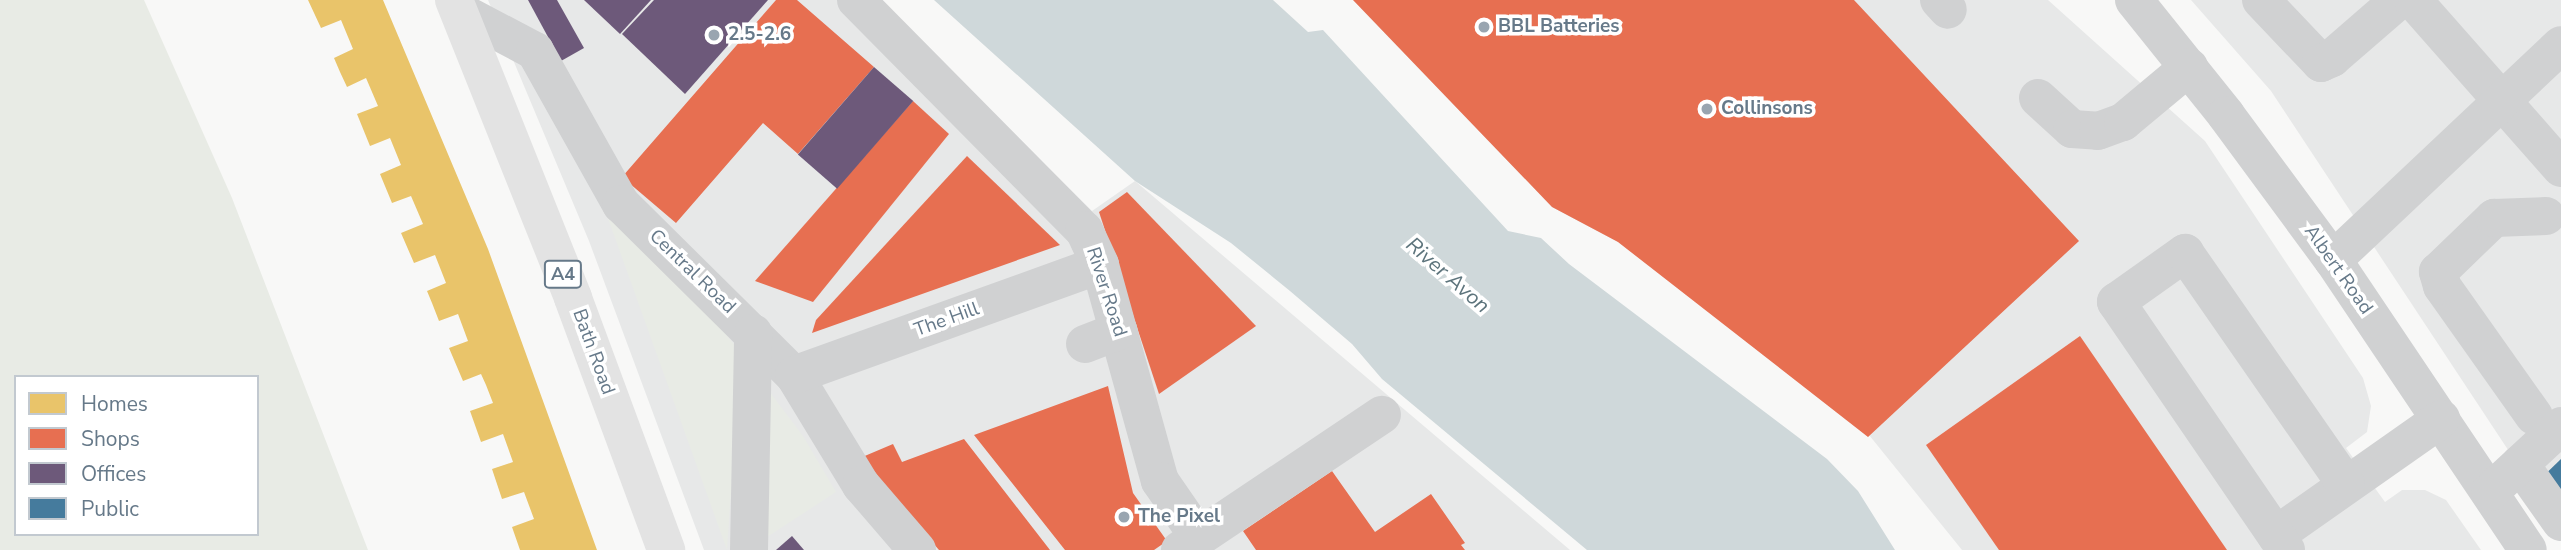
<!DOCTYPE html>
<style>
body{margin:0}
#map{position:relative;width:2561px;height:550px;overflow:hidden;background:#f8f8f7;font-family:"Nunito Sans",sans-serif}
div>[style]{position:absolute}
.built>*{inset:0;background:#e7e8e8}
.green>*{inset:0;background:#e8ebe5}
.water>*{inset:0;background:#cfd8da}
.homes>*{inset:0;background:#e9c46a}
.shops>*{inset:0;background:#e76f51}
.offices>*{inset:0;background:#6d597a;transform-origin:0 0}
.public>*{inset:0;background:#457b9d}
.minor>*{height:38px;margin:-19px;padding:0 19px;transform-origin:19px;border-radius:19px;background:#d0d1d2}
.highway>*{height:38px;margin:-19px;padding:0 19px;transform-origin:19px;border-radius:19px;background:#e3e3e3}
.dots>*{width:19px;height:19px;translate:-50% -50%;box-sizing:border-box;border:4px solid #fff;border-radius:50%}
span{translate:-50% -50%;white-space:nowrap;text-align:center;line-height:1.15;-webkit-text-stroke:7px #fff;paint-order:stroke}
.shield-label span{padding:2px 5px;background:#fff;border:2px solid;border-radius:5px;-webkit-text-stroke-width:0}
.shield-label{font-size:18px;color:#667989;font-weight:700}
.poi-label{font-size:19px;color:#667989;font-weight:700}
.left{translate:0 -50%;text-align:left}
.street-label{font-size:19px;color:#667989}
.water-label{font-size:21px;color:#5d747c;font-style:italic}
.legend{position:absolute;left:14px;top:375px;width:245px;height:161px;box-sizing:border-box;background:#fff;border:2px solid #c2c9d0;margin:0;padding:9px 12px;list-style:none;font-size:21px;color:#667989}
.legend li{display:flex;align-items:center;gap:14px;height:35px}
.legend b{width:35px;border:2px solid #c2c9d0}
</style>
<div id="map">
<div class="built">
<i style="clip-path:polygon(488px 0,879px 0,1092px 211px,1135px 181px,1570px 550px,704px 550px,589px 241px)"></i>
<i style="clip-path:polygon(1353px 0,2048px 0,2205px 141px,2363px 378px,2371px 406px,2367px 432px,2346px 448px,2385px 502px,2402px 490px,2425px 490px,2446px 500px,2481px 550px,1962px 550px,1865px 430px,1618px 242px,1552px 207px)"></i>
<i style="clip-path:polygon(2191px 0,2561px 0,2561px 530px,2271px 91px)"></i>
</div>
<div class="green">
<i style="clip-path:polygon(evenodd,0 0,144px 0,232px 198px,368px 550px,0 550px,0 0,16px 377px,257px 377px,257px 534px,16px 534px,16px 377px)"></i>
<i style="clip-path:polygon(605px 210px,726px 334px,803px 436px,836px 492px,761px 541px,731px 492px,727px 550px)"></i>
</div>
<div class="water">
<i style="clip-path:polygon(934px 0,1273px 0,1308px 32px,1323px 30px,1508px 231px,1541px 238px,1569px 264px,1827px 459px,1858px 491px,1895px 550px,1587px 550px,1382px 379px,1352px 344px,1290px 291px,1231px 243px,1135px 181px)"></i>
</div>
<div class="homes">
<i style="clip-path:polygon(308px 0,383px 0,488px 249px,597px 550px,520px 550px,512px 527px,534px 519px,524px 492px,502px 499px,492px 469px,513px 462px,503px 434px,481px 442px,470px 411px,493px 403px,486px 385px,481px 374px,463px 381px,449px 348px,468px 341px,458px 314px,439px 321px,432px 303px,427px 291px,446px 283px,435px 255px,414px 263px,401px 233px,423px 224px,411px 196px,392px 203px,380px 174px,401px 165px,390px 138px,370px 146px,357px 114px,378px 106px,366px 78px,347px 87px,340px 72px,334px 58px,353px 49px,341px 20px,321px 28px)"></i>
</div>
<div class="shops">
<i style="clip-path:polygon(776px 0,797px 0,874px 67px,798px 154px,763px 123px,676px 223px,622px 177px)"></i>
<i style="clip-path:polygon(1353px 0,1854px 0,2079px 241px,1868px 437px,1618px 242px,1552px 207px)"></i>
<i style="clip-path:polygon(913px 101px,949px 134px,813px 302px,755px 281px)"></i>
<i style="clip-path:polygon(967px 156px,1060px 245px,812px 333px,816px 320px)"></i>
<i style="clip-path:polygon(1127px 192px,1256px 326px,1159px 394px,1099px 212px)"></i>
<i style="clip-path:polygon(2080px 336px,2227px 550px,1999px 550px,1926px 445px)"></i>
<i style="clip-path:polygon(1108px 386px,1133px 493px,1167px 541px,1154px 550px,1065px 550px,974px 435px)"></i>
<i style="clip-path:polygon(964px 439px,1050px 550px,939px 550px,860px 458px,893px 444px,902px 462px)"></i>
<i style="clip-path:polygon(1332px 471px,1375px 532px,1431px 494px,1465px 543px,1461px 545px,1465px 550px,1256px 550px,1243px 531px)"></i>
</div>
<div class="offices">
<i style="clip-path:polygon(528px 0,557px 0,584px 48px,561px 61px)"></i>
<i style="clip-path:polygon(584px 0,651px 0,620px 34px)"></i>
<i style="clip-path:polygon(654px 0,768px 0,685px 94px,622px 34px)"></i>
<i style="left:874px;top:67px;width:52px;height:116px;rotate:41deg"></i>
<i style="clip-path:polygon(792px 536px,804px 550px,776px 550px)"></i>
</div>
<div class="public">
<i style="clip-path:polygon(2561px 459px,2561px 511px,2535px 484px)"></i>
</div>
<div class="minor">
<i style="left:856px;top:0;width:324px;rotate:45.3deg"></i>
<i style="left:1084px;top:230px;width:38px;rotate:65deg"></i>
<i style="left:1100px;top:265px;width:224px;rotate:74.5deg"></i>
<i style="left:1160px;top:481px;width:67px;rotate:55.4deg"></i>
<i style="left:1939px;top:0;width:13px;rotate:48deg"></i>
<i style="left:2134px;top:0;width:147px;rotate:51.3deg"></i>
<i style="left:2226px;top:115px;width:180px;rotate:53.6deg"></i>
<i style="left:2333px;top:260px;width:349px;rotate:56.1deg"></i>
<i style="left:2261px;top:0;width:87px;rotate:46.4deg"></i>
<i style="left:2321px;top:63px;width:12px;rotate:-24deg"></i>
<i style="left:2332px;top:58px;width:89px;rotate:-40.9deg"></i>
<i style="left:2413px;top:0;width:224px;rotate:48.6deg"></i>
<i style="left:459px;top:11px;width:86px;rotate:27.8deg"></i>
<i style="left:535px;top:51px;width:176px;rotate:60.7deg"></i>
<i style="left:621px;top:204px;width:243px;rotate:44.7deg"></i>
<i style="left:794px;top:375px;width:129px;rotate:58.7deg"></i>
<i style="left:861px;top:485px;width:86px;rotate:49.3deg"></i>
<i style="left:2038px;top:98px;width:46px;rotate:42.4deg"></i>
<i style="left:2072px;top:129px;width:26px;rotate:4deg"></i>
<i style="left:2098px;top:131px;width:27px;rotate:-20deg"></i>
<i style="left:2123px;top:122px;width:86px;rotate:-39.8deg"></i>
<i style="left:2333px;top:260px;width:313px;rotate:-43.3deg"></i>
<i style="left:1085px;top:344px;width:36px;rotate:-21deg"></i>
<i style="left:794px;top:375px;width:325px;rotate:-19.8deg"></i>
<i style="left:2534px;top:416px;width:159px;rotate:-125.3deg"></i>
<i style="left:2442px;top:286px;width:15px;rotate:-106deg"></i>
<i style="left:2438px;top:272px;width:78px;rotate:-44deg"></i>
<i style="left:2494px;top:218px;width:52px;rotate:-2.2deg"></i>
<i style="left:2520px;top:464px;width:71px;rotate:54.7deg"></i>
<i style="left:2490px;top:492px;width:97px;rotate:-42.9deg"></i>
<i style="left:2276px;top:535px;width:202px;rotate:-35.1deg"></i>
<i style="left:749px;top:550px;width:217px;rotate:-88.9deg"></i>
<i style="left:1180px;top:550px;width:243px;rotate:-33.8deg"></i>
<i style="left:2286px;top:550px;width:301px;rotate:-124.4deg"></i>
<i style="left:2116px;top:302px;width:85px;rotate:-35.4deg"></i>
<i style="left:2185px;top:253px;width:282px;rotate:55.2deg"></i>
</div>
<div class="highway">
<i style="left:454px;top:0;width:321px;rotate:68.2deg"></i>
<i style="left:573px;top:298px;width:269px;rotate:69.7deg"></i>
</div>
<div class="dots">
<i style="left:1484px;top:27px;background:#99a5b0"></i>
<i style="left:714px;top:35px;background:#99a5b0"></i>
<i style="left:1707px;top:109px;background:#99a5b0"></i>
<i style="left:1124px;top:517px;background:#99a5b0"></i>
</div>
<div class="shield-label">
<span style="left:563px;top:274px">A4</span>
</div>
<div class="poi-label">
<span class="left" style="left:1498px;top:27px">BBL Batteries</span>
<span class="left" style="left:728px;top:35px">2.5-2.6</span>
<span class="left" style="left:1721px;top:109px">Collinsons</span>
<span class="left" style="left:1138px;top:517px">The Pixel</span>
</div>
<div class="street-label">
<span style="left:2338px;top:270px;rotate:55deg">Albert Road</span>
<span style="left:692px;top:272px;rotate:44deg">Central Road</span>
<span style="left:1106px;top:292px;rotate:72deg">River Road</span>
<span style="left:947px;top:320px;rotate:-20deg">The Hill</span>
<span style="left:593px;top:352px;rotate:70deg">Bath Road</span>
</div>
<div class="water-label">
<span style="left:1448px;top:275px;rotate:41deg">River Avon</span>
</div>
<ul class="legend">
<li><b style="height:19px;background:#e9c46a"></b>Homes</li>
<li><b style="height:19px;background:#e76f51"></b>Shops</li>
<li><b style="height:19px;background:#6d597a"></b>Offices</li>
<li><b style="height:19px;background:#457b9d"></b>Public</li>
</ul>
</div>
